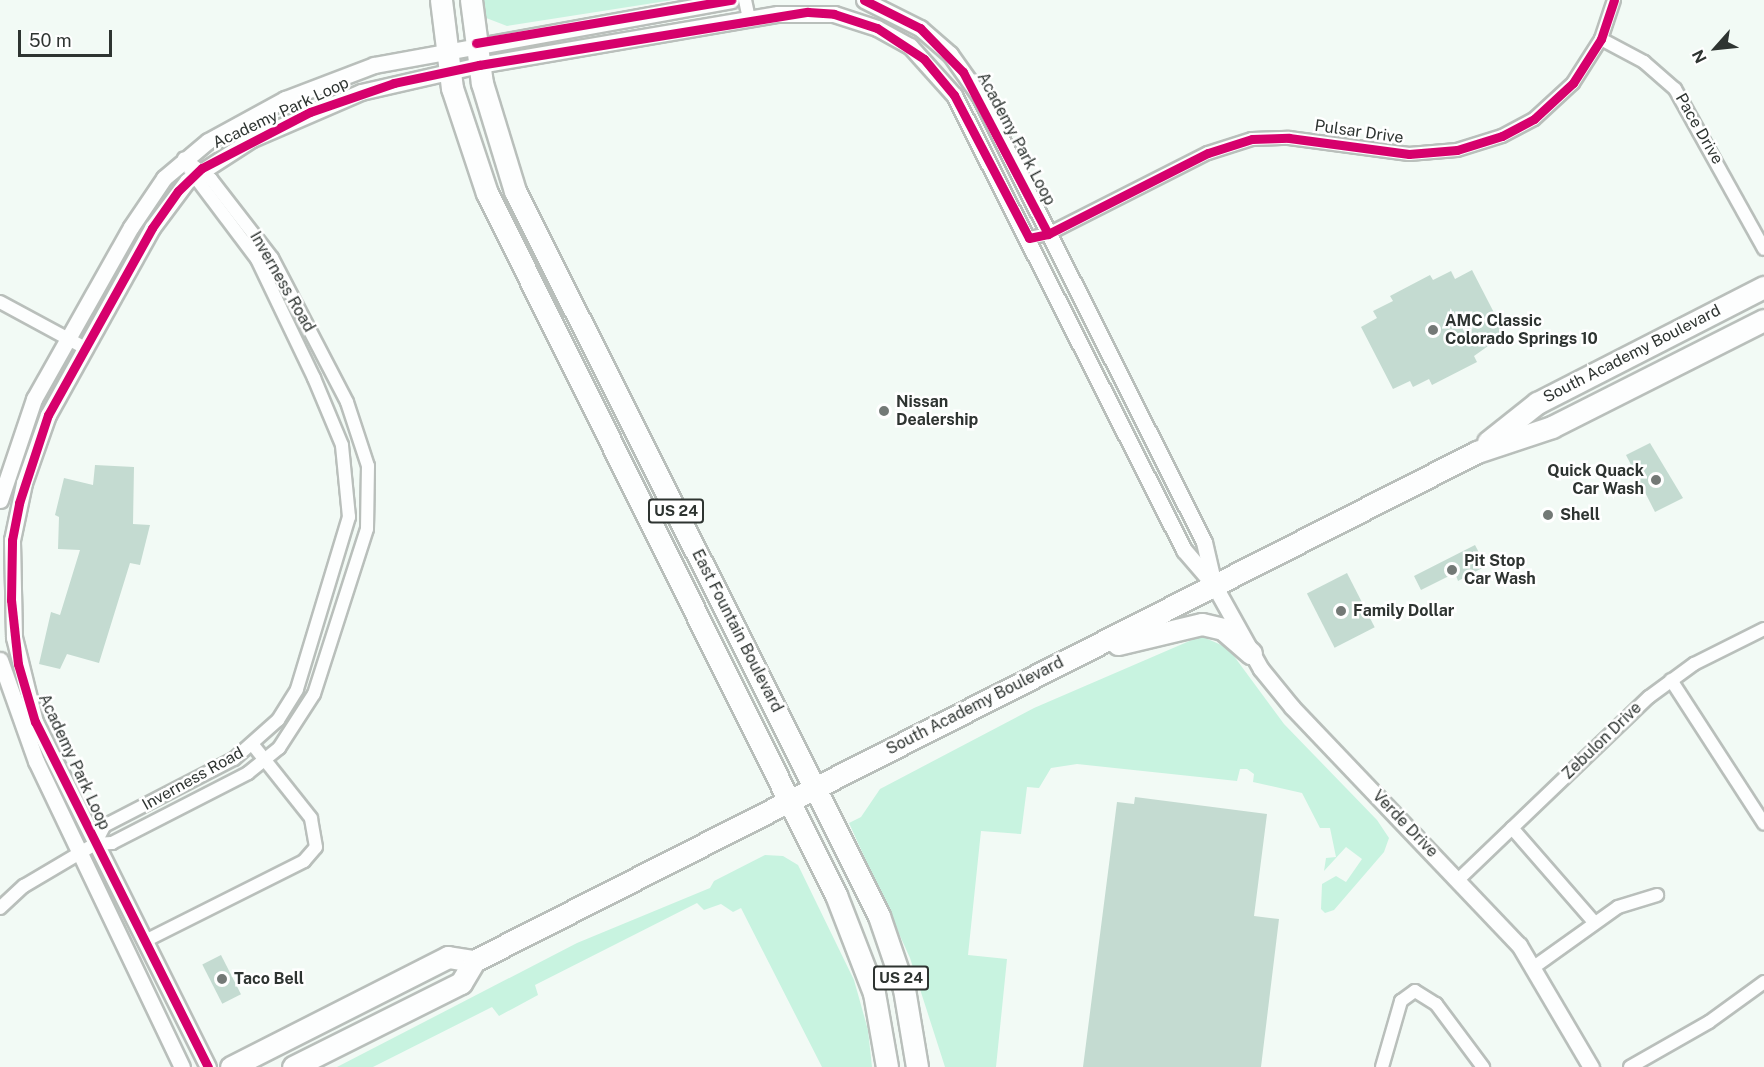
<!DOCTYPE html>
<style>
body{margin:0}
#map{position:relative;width:1764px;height:1067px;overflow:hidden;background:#f2faf5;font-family:"Public Sans",sans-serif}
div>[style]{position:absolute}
.green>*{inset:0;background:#c8f3e0}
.building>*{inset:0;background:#c4dbd1;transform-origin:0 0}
.roads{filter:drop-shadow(2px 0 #b9bfbb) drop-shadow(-2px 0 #b9bfbb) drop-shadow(0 2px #b9bfbb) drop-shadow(0 -2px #b9bfbb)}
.minor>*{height:12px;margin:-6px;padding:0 6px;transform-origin:6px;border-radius:6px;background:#fdfefe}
.tertiary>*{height:15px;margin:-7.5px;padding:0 7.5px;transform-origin:7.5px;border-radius:7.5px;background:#fdfefe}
.trunk>*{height:21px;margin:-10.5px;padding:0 10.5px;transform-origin:10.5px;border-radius:10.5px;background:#fdfefe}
.cycleway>*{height:9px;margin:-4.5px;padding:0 4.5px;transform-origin:4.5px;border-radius:4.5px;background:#d6006c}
.dots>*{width:16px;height:16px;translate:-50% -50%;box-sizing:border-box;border:3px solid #fff;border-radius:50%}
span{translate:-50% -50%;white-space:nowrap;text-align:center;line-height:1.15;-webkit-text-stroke:5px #fff;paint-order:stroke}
.shield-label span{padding:2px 4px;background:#fff;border:2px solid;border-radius:4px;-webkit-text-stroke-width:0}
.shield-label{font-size:15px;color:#2e3431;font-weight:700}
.street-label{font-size:16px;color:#2e3431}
.poi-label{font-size:16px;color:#2e3431;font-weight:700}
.left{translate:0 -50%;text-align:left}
.right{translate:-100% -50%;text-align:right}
.north{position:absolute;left:1686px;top:18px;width:60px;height:60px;-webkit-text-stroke:4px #fff;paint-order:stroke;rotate:243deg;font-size:16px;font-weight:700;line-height:24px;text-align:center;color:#2e3431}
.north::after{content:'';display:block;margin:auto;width:21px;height:27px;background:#2e3431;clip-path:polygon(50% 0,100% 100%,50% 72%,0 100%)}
.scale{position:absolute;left:18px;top:30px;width:94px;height:27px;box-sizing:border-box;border:3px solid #2e3431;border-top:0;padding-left:8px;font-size:18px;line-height:21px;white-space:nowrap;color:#2e3431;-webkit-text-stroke:4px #fff;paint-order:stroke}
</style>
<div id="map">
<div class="green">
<i style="clip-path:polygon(479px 0,673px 0,507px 26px,481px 16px)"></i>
<i style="clip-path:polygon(1201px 636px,1228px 648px,1284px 724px,1377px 820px,1389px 838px,1384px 852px,1334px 910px,1325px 913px,1321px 909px,1322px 884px,1336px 876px,1346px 882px,1362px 859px,1346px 847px,1324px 871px,1326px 858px,1336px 857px,1330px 828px,1320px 828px,1302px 793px,1253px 782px,1254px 774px,1247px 769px,1240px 769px,1237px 781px,1077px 764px,1051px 768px,1039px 788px,1027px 787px,1021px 834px,981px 831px,968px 955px,1007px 959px,996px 1067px,945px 1067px,910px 958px,849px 823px,861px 817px,880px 789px,1034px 708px)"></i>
<i style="clip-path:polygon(765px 855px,783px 856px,798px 865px,854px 980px,868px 1030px,872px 1067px,822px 1067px,741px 908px,733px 912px,721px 904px,704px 910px,697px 903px,535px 985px,538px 995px,499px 1016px,492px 1007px,373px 1067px,337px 1067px,577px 943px,710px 888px,714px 881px)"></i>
</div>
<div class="building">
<i style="clip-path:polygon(1472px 270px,1505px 334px,1474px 356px,1477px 362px,1432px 385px,1429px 379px,1413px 387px,1410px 381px,1393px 389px,1361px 327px,1377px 318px,1373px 311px,1393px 301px,1390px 296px,1430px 275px,1433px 280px,1451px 271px,1455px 279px)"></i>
<i style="clip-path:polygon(1650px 443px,1683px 498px,1655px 512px,1626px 455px)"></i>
<i style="clip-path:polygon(95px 465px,134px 467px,133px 524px,150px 525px,140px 565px,130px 563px,99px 663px,67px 654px,60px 669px,39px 664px,51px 612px,60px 615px,80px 550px,58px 549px,59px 517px,55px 515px,64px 478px,93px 485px)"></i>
<i style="clip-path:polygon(1475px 545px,1486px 566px,1458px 581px,1455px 573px,1421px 590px,1414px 576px)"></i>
<i style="left:1347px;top:573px;width:61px;height:45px;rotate:63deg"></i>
<i style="clip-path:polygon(1135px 797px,1267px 814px,1254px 916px,1279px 919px,1261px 1067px,1083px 1067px,1117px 802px,1134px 804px)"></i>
<i style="left:221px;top:955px;width:44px;height:21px;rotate:63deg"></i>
</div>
<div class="roads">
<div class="minor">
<i style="left:745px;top:0;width:19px;rotate:78deg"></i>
<i style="left:1601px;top:39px;width:49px;rotate:28.1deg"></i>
<i style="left:1644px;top:62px;width:41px;rotate:41.1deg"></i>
<i style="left:1675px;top:89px;width:183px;rotate:60.9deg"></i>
<i style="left:1029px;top:238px;width:19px;rotate:-12deg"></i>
<i style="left:1048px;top:234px;width:179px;rotate:-26.9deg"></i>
<i style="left:1208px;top:153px;width:46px;rotate:-17.7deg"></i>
<i style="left:1252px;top:139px;width:37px;rotate:-2deg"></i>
<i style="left:1289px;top:138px;width:121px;rotate:7.6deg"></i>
<i style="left:1409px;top:154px;width:48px;rotate:-4.8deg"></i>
<i style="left:1457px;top:150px;width:47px;rotate:-17.3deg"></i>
<i style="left:1502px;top:136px;width:36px;rotate:-28deg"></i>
<i style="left:1534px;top:119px;width:53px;rotate:-42.7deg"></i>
<i style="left:1573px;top:83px;width:52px;rotate:-57.5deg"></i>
<i style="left:1601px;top:39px;width:41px;rotate:-71.6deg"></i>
<i style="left:0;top:302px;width:97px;rotate:28.4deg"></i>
<i style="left:1671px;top:680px;width:171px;rotate:57.1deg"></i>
<i style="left:1512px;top:828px;width:126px;rotate:48.9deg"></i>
<i style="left:95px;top:844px;width:20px;rotate:-63deg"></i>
<i style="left:104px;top:826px;width:146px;rotate:-27.3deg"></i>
<i style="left:234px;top:759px;width:59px;rotate:-41.6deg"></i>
<i style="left:278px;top:720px;width:36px;rotate:-58deg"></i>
<i style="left:297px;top:689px;width:180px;rotate:-73.2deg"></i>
<i style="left:349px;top:517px;width:72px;rotate:-95.6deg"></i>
<i style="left:342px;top:445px;width:73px;rotate:-112.7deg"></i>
<i style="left:314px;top:378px;width:132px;rotate:-115.6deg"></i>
<i style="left:257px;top:259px;width:111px;rotate:-127deg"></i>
<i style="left:1459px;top:879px;width:263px;rotate:-43.8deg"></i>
<i style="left:1649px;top:697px;width:56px;rotate:-36.3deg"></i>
<i style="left:1694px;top:664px;width:78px;rotate:-26.6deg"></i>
<i style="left:0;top:908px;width:33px;rotate:-43deg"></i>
<i style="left:24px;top:886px;width:82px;rotate:-30.6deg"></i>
<i style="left:95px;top:844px;width:17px;rotate:-3deg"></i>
<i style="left:112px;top:843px;width:153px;rotate:-27.2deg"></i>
<i style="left:248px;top:773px;width:40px;rotate:-39deg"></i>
<i style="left:279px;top:748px;width:64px;rotate:-57.1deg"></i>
<i style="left:314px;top:694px;width:173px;rotate:-72.2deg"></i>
<i style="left:367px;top:529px;width:63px;rotate:-89.1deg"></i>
<i style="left:368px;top:466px;width:67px;rotate:-108.2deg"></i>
<i style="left:347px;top:402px;width:162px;rotate:-117.5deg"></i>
<i style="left:272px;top:258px;width:100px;rotate:-127.7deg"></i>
<i style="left:211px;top:179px;width:34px;rotate:-143deg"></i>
<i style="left:145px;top:941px;width:178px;rotate:-26.7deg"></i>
<i style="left:304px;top:861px;width:18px;rotate:-49deg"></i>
<i style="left:316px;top:847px;width:29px;rotate:-100deg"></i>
<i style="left:311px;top:818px;width:93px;rotate:-128.5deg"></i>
<i style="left:1534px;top:967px;width:103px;rotate:-35.5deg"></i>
<i style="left:1618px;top:907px;width:41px;rotate:-17.1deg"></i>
<i style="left:1382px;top:1067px;width:69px;rotate:-73.9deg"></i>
<i style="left:1401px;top:1001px;width:17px;rotate:-36deg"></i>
<i style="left:1415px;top:991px;width:25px;rotate:32deg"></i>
<i style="left:1436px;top:1004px;width:79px;rotate:53.3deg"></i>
<i style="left:1630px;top:1067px;width:91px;rotate:-29.7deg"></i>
<i style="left:1709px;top:1022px;width:68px;rotate:-36deg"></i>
</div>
<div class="tertiary">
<i style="left:864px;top:0;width:63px;rotate:26.6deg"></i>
<i style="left:920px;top:28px;width:40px;rotate:41deg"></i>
<i style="left:950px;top:54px;width:50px;rotate:54.7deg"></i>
<i style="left:979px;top:95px;width:500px;rotate:63.28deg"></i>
<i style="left:1204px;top:542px;width:44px;rotate:76.9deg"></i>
<i style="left:1214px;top:585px;width:96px;rotate:60.8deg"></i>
<i style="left:1261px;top:669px;width:49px;rotate:50.8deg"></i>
<i style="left:1292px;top:707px;width:329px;rotate:46.4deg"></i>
<i style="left:1519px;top:945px;width:142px;rotate:59.5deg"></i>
<i style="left:0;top:500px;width:107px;rotate:-71.4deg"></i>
<i style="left:34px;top:399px;width:197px;rotate:-60.6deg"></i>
<i style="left:131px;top:227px;width:59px;rotate:-56deg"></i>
<i style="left:164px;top:178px;width:57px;rotate:-40.1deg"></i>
<i style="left:208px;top:141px;width:88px;rotate:-28.6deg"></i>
<i style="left:285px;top:99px;width:95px;rotate:-20.9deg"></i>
<i style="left:374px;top:65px;width:363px;rotate:-10.3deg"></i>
<i style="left:0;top:660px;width:107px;rotate:70.4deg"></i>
<i style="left:36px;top:761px;width:339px;rotate:64.5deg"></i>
<i style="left:208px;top:1067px;width:386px;rotate:-116.6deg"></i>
<i style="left:35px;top:722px;width:88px;rotate:-103.9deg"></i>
<i style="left:14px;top:637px;width:97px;rotate:-91.2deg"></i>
<i style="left:12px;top:540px;width:58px;rotate:-78.1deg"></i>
<i style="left:24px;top:483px;width:72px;rotate:-70.6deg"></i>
<i style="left:48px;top:415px;width:214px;rotate:-60.9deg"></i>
<i style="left:152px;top:228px;width:59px;rotate:-53.3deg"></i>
<i style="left:187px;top:181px;width:77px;rotate:-32.9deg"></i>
<i style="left:252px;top:139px;width:119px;rotate:-23.3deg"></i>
<i style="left:361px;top:92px;width:121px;rotate:-12.9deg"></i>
<i style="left:479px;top:65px;width:303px;rotate:-9.7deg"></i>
<i style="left:778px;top:14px;width:56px"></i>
<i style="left:834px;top:14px;width:45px;rotate:18deg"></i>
<i style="left:877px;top:28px;width:38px;rotate:29deg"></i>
<i style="left:910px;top:46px;width:66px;rotate:48.1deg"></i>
<i style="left:954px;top:95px;width:510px;rotate:63.18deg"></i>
<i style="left:1184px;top:550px;width:46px;rotate:49.4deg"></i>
</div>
<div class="trunk">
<i style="left:441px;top:0;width:89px;rotate:82.9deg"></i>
<i style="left:452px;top:88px;width:111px;rotate:71.6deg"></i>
<i style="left:487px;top:193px;width:784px;rotate:63.57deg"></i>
<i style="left:836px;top:895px;width:105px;rotate:68.8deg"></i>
<i style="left:874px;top:993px;width:75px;rotate:80deg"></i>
<i style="left:471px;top:0;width:84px;rotate:82.5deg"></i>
<i style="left:482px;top:83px;width:113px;rotate:73deg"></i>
<i style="left:515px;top:191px;width:811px;rotate:63.34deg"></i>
<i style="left:879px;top:916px;width:77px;rotate:71.1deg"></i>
<i style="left:904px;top:989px;width:79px;rotate:80.5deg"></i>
<i style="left:1488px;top:442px;width:63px;rotate:-38.5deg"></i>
<i style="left:1537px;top:403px;width:255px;rotate:-27.1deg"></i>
<i style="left:1118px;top:644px;width:86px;rotate:-13.4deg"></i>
<i style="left:1202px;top:624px;width:22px;rotate:13deg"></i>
<i style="left:1223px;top:629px;width:37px;rotate:41deg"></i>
<i style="left:231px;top:1067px;width:243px;rotate:-26.9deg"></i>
<i style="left:448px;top:957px;width:26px;rotate:9deg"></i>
<i style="left:293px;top:1067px;width:188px;rotate:-26.6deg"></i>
<i style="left:461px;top:983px;width:26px;rotate:-59deg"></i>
<i style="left:474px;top:961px;width:1125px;rotate:-26.91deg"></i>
<i style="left:1477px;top:452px;width:79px;rotate:-18.4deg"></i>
<i style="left:1552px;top:427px;width:237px;rotate:-26.8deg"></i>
</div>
</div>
<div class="cycleway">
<i style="left:864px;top:0;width:63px;rotate:26.6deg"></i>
<i style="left:920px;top:28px;width:62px;rotate:45.7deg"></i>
<i style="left:963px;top:72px;width:183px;rotate:62.3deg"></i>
<i style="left:476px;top:43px;width:259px;rotate:-9.6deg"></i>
<i style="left:208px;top:1067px;width:386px;rotate:-116.6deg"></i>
<i style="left:35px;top:722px;width:60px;rotate:-106.3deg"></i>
<i style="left:18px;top:664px;width:64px;rotate:-96.2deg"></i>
<i style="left:11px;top:600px;width:60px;rotate:-89deg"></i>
<i style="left:12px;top:540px;width:38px;rotate:-79deg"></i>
<i style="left:19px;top:503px;width:93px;rotate:-71.8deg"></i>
<i style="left:48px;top:415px;width:214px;rotate:-60.9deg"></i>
<i style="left:152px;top:228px;width:45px;rotate:-54.9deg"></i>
<i style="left:178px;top:191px;width:33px;rotate:-44deg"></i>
<i style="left:202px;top:168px;width:122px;rotate:-27.4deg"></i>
<i style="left:310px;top:112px;width:89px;rotate:-19deg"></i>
<i style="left:394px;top:83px;width:87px;rotate:-12deg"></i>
<i style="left:479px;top:65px;width:333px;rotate:-9.2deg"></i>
<i style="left:808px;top:12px;width:26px;rotate:4deg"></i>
<i style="left:834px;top:14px;width:45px;rotate:18deg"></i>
<i style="left:877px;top:28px;width:56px;rotate:33.4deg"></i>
<i style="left:924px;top:59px;width:47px;rotate:50.2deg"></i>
<i style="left:954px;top:95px;width:161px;rotate:62.3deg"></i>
<i style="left:1029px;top:238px;width:19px;rotate:-12deg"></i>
<i style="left:1048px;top:234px;width:179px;rotate:-26.9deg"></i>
<i style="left:1208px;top:153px;width:46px;rotate:-17.7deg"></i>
<i style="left:1252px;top:139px;width:37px;rotate:-2deg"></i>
<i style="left:1289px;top:138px;width:121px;rotate:7.6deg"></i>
<i style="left:1409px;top:154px;width:48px;rotate:-4.8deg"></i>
<i style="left:1457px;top:150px;width:47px;rotate:-17.3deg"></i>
<i style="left:1502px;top:136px;width:36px;rotate:-28deg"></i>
<i style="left:1534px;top:119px;width:53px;rotate:-42.7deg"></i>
<i style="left:1573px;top:83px;width:52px;rotate:-57.5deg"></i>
<i style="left:1601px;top:39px;width:41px;rotate:-71.6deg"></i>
</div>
<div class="dots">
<i style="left:1433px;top:330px;background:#737976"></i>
<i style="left:884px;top:411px;background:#737976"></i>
<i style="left:1656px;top:480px;background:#737976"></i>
<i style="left:1548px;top:515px;background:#737976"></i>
<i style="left:1452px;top:570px;background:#737976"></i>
<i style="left:1341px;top:611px;background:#737976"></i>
<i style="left:222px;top:979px;background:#737976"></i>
</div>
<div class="shield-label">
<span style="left:676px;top:511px">US 24</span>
<span style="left:901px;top:978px">US 24</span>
</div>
<div class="street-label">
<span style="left:281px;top:113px;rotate:-25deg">Academy Park Loop</span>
<span style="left:1699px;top:129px;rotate:60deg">Pace Drive</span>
<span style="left:1359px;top:132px;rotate:8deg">Pulsar Drive</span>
<span style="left:1016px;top:139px;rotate:62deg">Academy Park Loop</span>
<span style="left:282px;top:282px;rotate:60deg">Inverness Road</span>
<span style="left:1632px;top:354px;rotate:-27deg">South Academy Boulevard</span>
<span style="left:737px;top:631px;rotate:63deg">East Fountain Boulevard</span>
<span style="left:975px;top:706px;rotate:-27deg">South Academy Boulevard</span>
<span style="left:1602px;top:741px;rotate:-44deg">Zebulon Drive</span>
<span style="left:74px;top:762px;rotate:65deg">Academy Park Loop</span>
<span style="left:193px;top:779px;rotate:-29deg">Inverness Road</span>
<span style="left:1405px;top:824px;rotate:46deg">Verde Drive</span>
</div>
<div class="poi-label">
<span class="left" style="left:1445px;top:330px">AMC Classic<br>Colorado Springs 10</span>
<span class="left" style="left:896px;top:411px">Nissan<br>Dealership</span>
<span class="right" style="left:1644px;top:480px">Quick Quack<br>Car Wash</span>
<span class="left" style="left:1560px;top:515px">Shell</span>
<span class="left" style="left:1464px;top:570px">Pit Stop<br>Car Wash</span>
<span class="left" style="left:1353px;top:611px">Family Dollar</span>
<span class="left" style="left:234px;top:979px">Taco Bell</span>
</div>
<div class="north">N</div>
<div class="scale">50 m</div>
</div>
